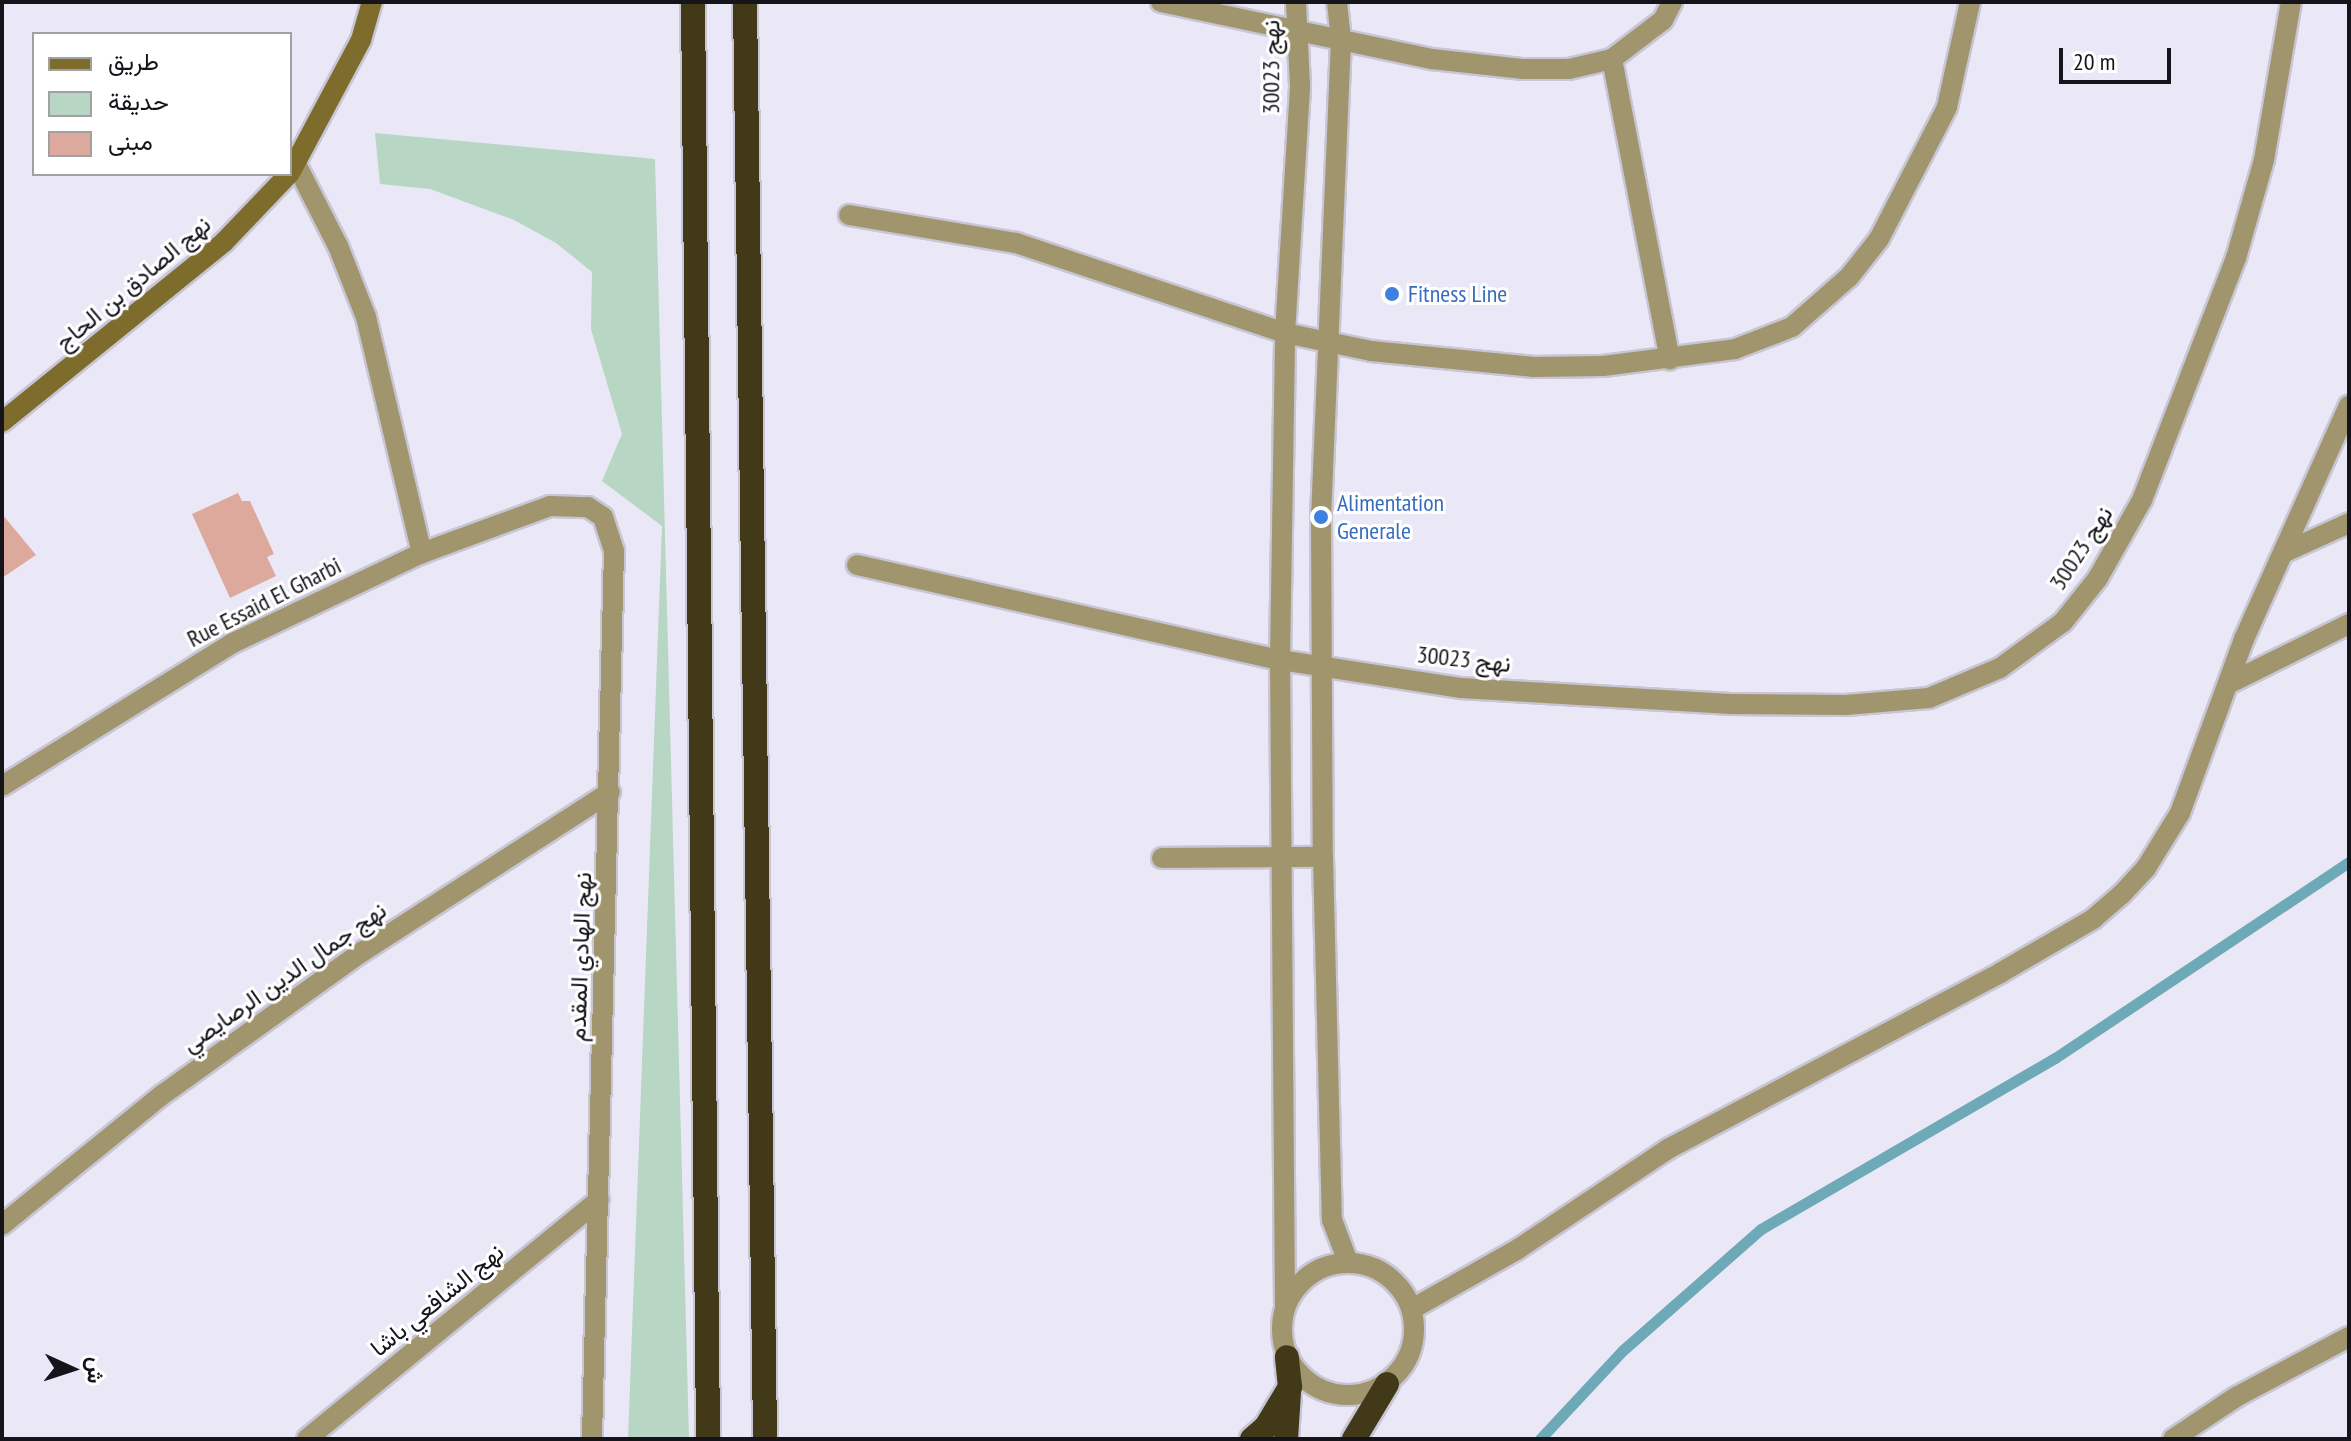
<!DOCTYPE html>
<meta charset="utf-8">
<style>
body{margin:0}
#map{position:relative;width:2351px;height:1441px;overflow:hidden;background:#eae8f7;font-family:"PT Sans Narrow",Vazirmatn,sans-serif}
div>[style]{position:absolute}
.green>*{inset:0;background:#b7d6c3}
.stream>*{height:11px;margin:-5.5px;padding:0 5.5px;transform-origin:5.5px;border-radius:5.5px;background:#6ea9b7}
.building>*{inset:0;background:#dea99d}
.roads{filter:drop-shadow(2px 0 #c8c6d4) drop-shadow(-2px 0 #c8c6d4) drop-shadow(0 2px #c8c6d4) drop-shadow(0 -2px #c8c6d4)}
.street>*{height:20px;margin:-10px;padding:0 10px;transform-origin:10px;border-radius:10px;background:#a1956e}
.street>.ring{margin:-10px;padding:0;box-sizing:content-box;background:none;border:20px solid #a1956e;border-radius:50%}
.secondary>*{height:20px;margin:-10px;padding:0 10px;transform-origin:10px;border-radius:10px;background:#7e6c2d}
.highway>*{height:24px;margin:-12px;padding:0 12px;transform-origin:12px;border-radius:12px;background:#423919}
.dots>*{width:22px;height:22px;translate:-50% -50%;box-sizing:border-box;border:4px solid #fff;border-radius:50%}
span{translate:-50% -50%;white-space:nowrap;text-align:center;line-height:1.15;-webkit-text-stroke:6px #fff;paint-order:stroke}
.street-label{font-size:24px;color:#15141a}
.shop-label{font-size:24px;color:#366cbe}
.left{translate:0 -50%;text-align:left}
.frame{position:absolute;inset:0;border:4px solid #15141a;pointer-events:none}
.legend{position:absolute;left:32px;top:32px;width:260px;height:144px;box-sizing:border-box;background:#fff;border:2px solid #a1a1a3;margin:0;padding:10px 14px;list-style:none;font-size:24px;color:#15141a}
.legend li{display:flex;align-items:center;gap:16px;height:40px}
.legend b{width:40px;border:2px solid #a1a1a3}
.north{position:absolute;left:32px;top:1329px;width:80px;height:80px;-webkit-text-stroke:6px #fff;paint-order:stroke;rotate:93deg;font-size:22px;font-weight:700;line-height:32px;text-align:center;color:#15141a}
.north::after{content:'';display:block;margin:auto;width:28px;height:36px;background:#15141a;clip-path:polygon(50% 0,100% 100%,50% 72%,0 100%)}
.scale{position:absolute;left:2059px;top:48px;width:112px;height:36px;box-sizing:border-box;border:4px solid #15141a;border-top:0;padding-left:10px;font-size:24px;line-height:28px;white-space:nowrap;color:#15141a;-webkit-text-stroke:6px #fff;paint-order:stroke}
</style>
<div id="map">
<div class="green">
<i style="clip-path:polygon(375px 133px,655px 159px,689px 1439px,628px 1439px,662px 526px,602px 481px,622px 434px,591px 329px,592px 272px,556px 243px,514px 220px,430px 189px,380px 184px)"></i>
</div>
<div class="stream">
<i style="left:1540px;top:1439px;width:120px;rotate:-47deg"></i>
<i style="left:1622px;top:1351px;width:185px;rotate:-41.3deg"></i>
<i style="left:1761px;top:1229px;width:340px;rotate:-30.2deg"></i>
<i style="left:2055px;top:1058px;width:353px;rotate:-33.7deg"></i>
</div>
<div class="building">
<i style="clip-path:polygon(238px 493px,242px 501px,250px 501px,274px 554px,267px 557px,276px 576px,230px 598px,192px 514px)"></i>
<i style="clip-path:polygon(2px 514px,36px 555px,2px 578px)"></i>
</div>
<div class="roads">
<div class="street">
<i style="left:1161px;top:2px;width:277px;rotate:11.9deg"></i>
<i style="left:1432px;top:59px;width:92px;rotate:6.3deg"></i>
<i style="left:1523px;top:69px;width:46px"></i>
<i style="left:1569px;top:69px;width:44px;rotate:-13.1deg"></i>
<i style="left:1612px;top:59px;width:64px;rotate:-37.4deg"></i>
<i style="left:1663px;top:20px;width:20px;rotate:-63deg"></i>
<i style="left:1337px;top:2px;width:38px;rotate:84deg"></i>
<i style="left:1341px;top:40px;width:478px;rotate:92.4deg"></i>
<i style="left:1321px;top:518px;width:339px;rotate:89.7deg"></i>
<i style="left:1323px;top:857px;width:363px;rotate:88.6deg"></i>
<i style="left:1332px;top:1220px;width:45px;rotate:69.1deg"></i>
<i style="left:1612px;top:59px;width:306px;rotate:79.1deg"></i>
<i style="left:297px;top:166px;width:90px;rotate:62.9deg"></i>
<i style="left:338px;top:246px;width:76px;rotate:68.5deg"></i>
<i style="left:366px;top:317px;width:243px;rotate:76.7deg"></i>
<i style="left:849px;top:215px;width:169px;rotate:9.5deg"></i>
<i style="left:1016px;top:243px;width:284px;rotate:18.5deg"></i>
<i style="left:1285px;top:333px;width:88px;rotate:11.8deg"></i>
<i style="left:1371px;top:351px;width:164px;rotate:5.6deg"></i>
<i style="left:1534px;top:367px;width:69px;rotate:-0.8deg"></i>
<i style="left:1603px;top:366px;width:133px;rotate:-7.3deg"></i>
<i style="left:1735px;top:349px;width:61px;rotate:-21.1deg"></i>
<i style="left:1792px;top:327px;width:76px;rotate:-41.3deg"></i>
<i style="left:1849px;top:277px;width:48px;rotate:-51.7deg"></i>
<i style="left:1879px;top:239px;width:148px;rotate:-62.7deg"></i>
<i style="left:1947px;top:107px;width:107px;rotate:-77.6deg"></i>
<i style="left:2283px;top:553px;width:72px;rotate:-24.4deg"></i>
<i style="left:857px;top:565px;width:434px;rotate:12.7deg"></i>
<i style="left:1280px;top:660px;width:183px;rotate:8.8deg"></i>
<i style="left:1461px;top:688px;width:270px;rotate:3.4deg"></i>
<i style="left:1731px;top:704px;width:115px;rotate:0.5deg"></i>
<i style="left:1846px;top:705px;width:83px;rotate:-4.8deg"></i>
<i style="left:1929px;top:698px;width:77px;rotate:-22.9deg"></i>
<i style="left:2000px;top:668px;width:78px;rotate:-36.1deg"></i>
<i style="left:2063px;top:622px;width:56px;rotate:-51.5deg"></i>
<i style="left:2098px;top:578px;width:90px;rotate:-60.6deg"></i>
<i style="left:2142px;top:500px;width:260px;rotate:-68.8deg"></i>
<i style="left:2236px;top:258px;width:102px;rotate:-74.1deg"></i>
<i style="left:2264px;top:160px;width:160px;rotate:-80.3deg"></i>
<i style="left:2230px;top:683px;width:133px;rotate:-26.4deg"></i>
<i style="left:2px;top:786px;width:272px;rotate:-31.8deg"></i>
<i style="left:233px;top:643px;width:209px;rotate:-25.5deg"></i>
<i style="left:422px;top:553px;width:136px;rotate:-20.2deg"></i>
<i style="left:550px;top:506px;width:38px;rotate:2deg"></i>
<i style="left:588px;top:507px;width:18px;rotate:34deg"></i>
<i style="left:603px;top:517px;width:36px;rotate:72deg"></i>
<i style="left:614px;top:551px;width:888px;rotate:91.42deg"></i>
<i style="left:1162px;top:858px;width:161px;rotate:-0.4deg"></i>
<i style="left:2px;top:1225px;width:206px;rotate:-39.1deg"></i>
<i style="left:162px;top:1095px;width:246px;rotate:-35.6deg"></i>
<i style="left:362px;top:952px;width:295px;rotate:-32.8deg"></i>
<i class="ring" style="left:1282px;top:1263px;width:112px;height:112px"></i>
<i style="left:1285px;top:1306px;width:646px;rotate:-90.44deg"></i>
<i style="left:1280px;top:660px;width:327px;rotate:-89.1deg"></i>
<i style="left:1285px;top:333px;width:248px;rotate:-86.5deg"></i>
<i style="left:1300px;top:85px;width:83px;rotate:-92.8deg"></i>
<i style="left:1412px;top:1309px;width:122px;rotate:-29.5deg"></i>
<i style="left:1518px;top:1249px;width:180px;rotate:-33.7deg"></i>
<i style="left:1668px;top:1149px;width:376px;rotate:-27.9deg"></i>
<i style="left:2000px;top:973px;width:108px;rotate:-30.1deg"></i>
<i style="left:2093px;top:919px;width:37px;rotate:-41deg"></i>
<i style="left:2121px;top:895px;width:37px;rotate:-47deg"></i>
<i style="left:2146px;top:868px;width:65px;rotate:-58.3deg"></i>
<i style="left:2180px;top:813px;width:185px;rotate:-69.8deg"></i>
<i style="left:2244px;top:639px;width:256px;rotate:-65.8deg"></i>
<i style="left:307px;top:1439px;width:377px;rotate:-39.3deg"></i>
<i style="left:2173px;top:1439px;width:76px;rotate:-33.7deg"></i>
<i style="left:2236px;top:1397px;width:128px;rotate:-28deg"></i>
</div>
<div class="secondary">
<i style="left:290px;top:173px;width:151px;rotate:-61.9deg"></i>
<i style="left:361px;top:40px;width:40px;rotate:-74deg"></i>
<i style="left:2px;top:422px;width:286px;rotate:-39deg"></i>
<i style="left:224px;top:242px;width:94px;rotate:-46.3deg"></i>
</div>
<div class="highway">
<i style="left:693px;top:2px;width:1437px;rotate:89.4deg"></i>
<i style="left:745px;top:2px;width:1437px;rotate:89.2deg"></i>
<i style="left:1252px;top:1439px;width:18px;rotate:-41deg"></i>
<i style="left:1266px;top:1427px;width:47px;rotate:-59deg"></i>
<i style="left:1290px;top:1387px;width:30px;rotate:-96deg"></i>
<i style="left:1286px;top:1439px;width:46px;rotate:-86.3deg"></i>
<i style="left:1354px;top:1439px;width:64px;rotate:-59deg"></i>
</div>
</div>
<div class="dots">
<i style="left:1392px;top:294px;background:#3f7fe0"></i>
<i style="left:1321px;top:517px;background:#3f7fe0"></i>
</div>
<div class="street-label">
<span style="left:1271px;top:67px;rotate:-90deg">نهج 30023</span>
<span style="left:133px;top:283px;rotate:-40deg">نهج الصادق بن الحاج</span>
<span style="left:2081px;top:548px;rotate:-57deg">نهج 30023</span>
<span style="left:264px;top:602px;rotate:-27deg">Rue Essaid El Gharbi</span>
<span style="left:1464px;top:659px;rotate:6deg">نهج 30023</span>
<span style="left:580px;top:957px;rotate:-88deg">نهج الهادي المقدم</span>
<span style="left:284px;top:977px;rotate:-35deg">نهج جمال الدين الرصايصي</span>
<span style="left:437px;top:1300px;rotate:-39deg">نهج الشافعي باشا</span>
</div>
<div class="shop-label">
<span class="left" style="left:1408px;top:294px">Fitness Line</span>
<span class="left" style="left:1337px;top:517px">Alimentation<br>Generale</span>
</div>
<div class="frame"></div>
<ul class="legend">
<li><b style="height:10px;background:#7e6c2d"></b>طريق</li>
<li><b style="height:22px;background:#b7d6c3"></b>حديقة</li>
<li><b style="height:22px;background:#dea99d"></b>مبنى</li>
</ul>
<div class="north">ش</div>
<div class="scale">20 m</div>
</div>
